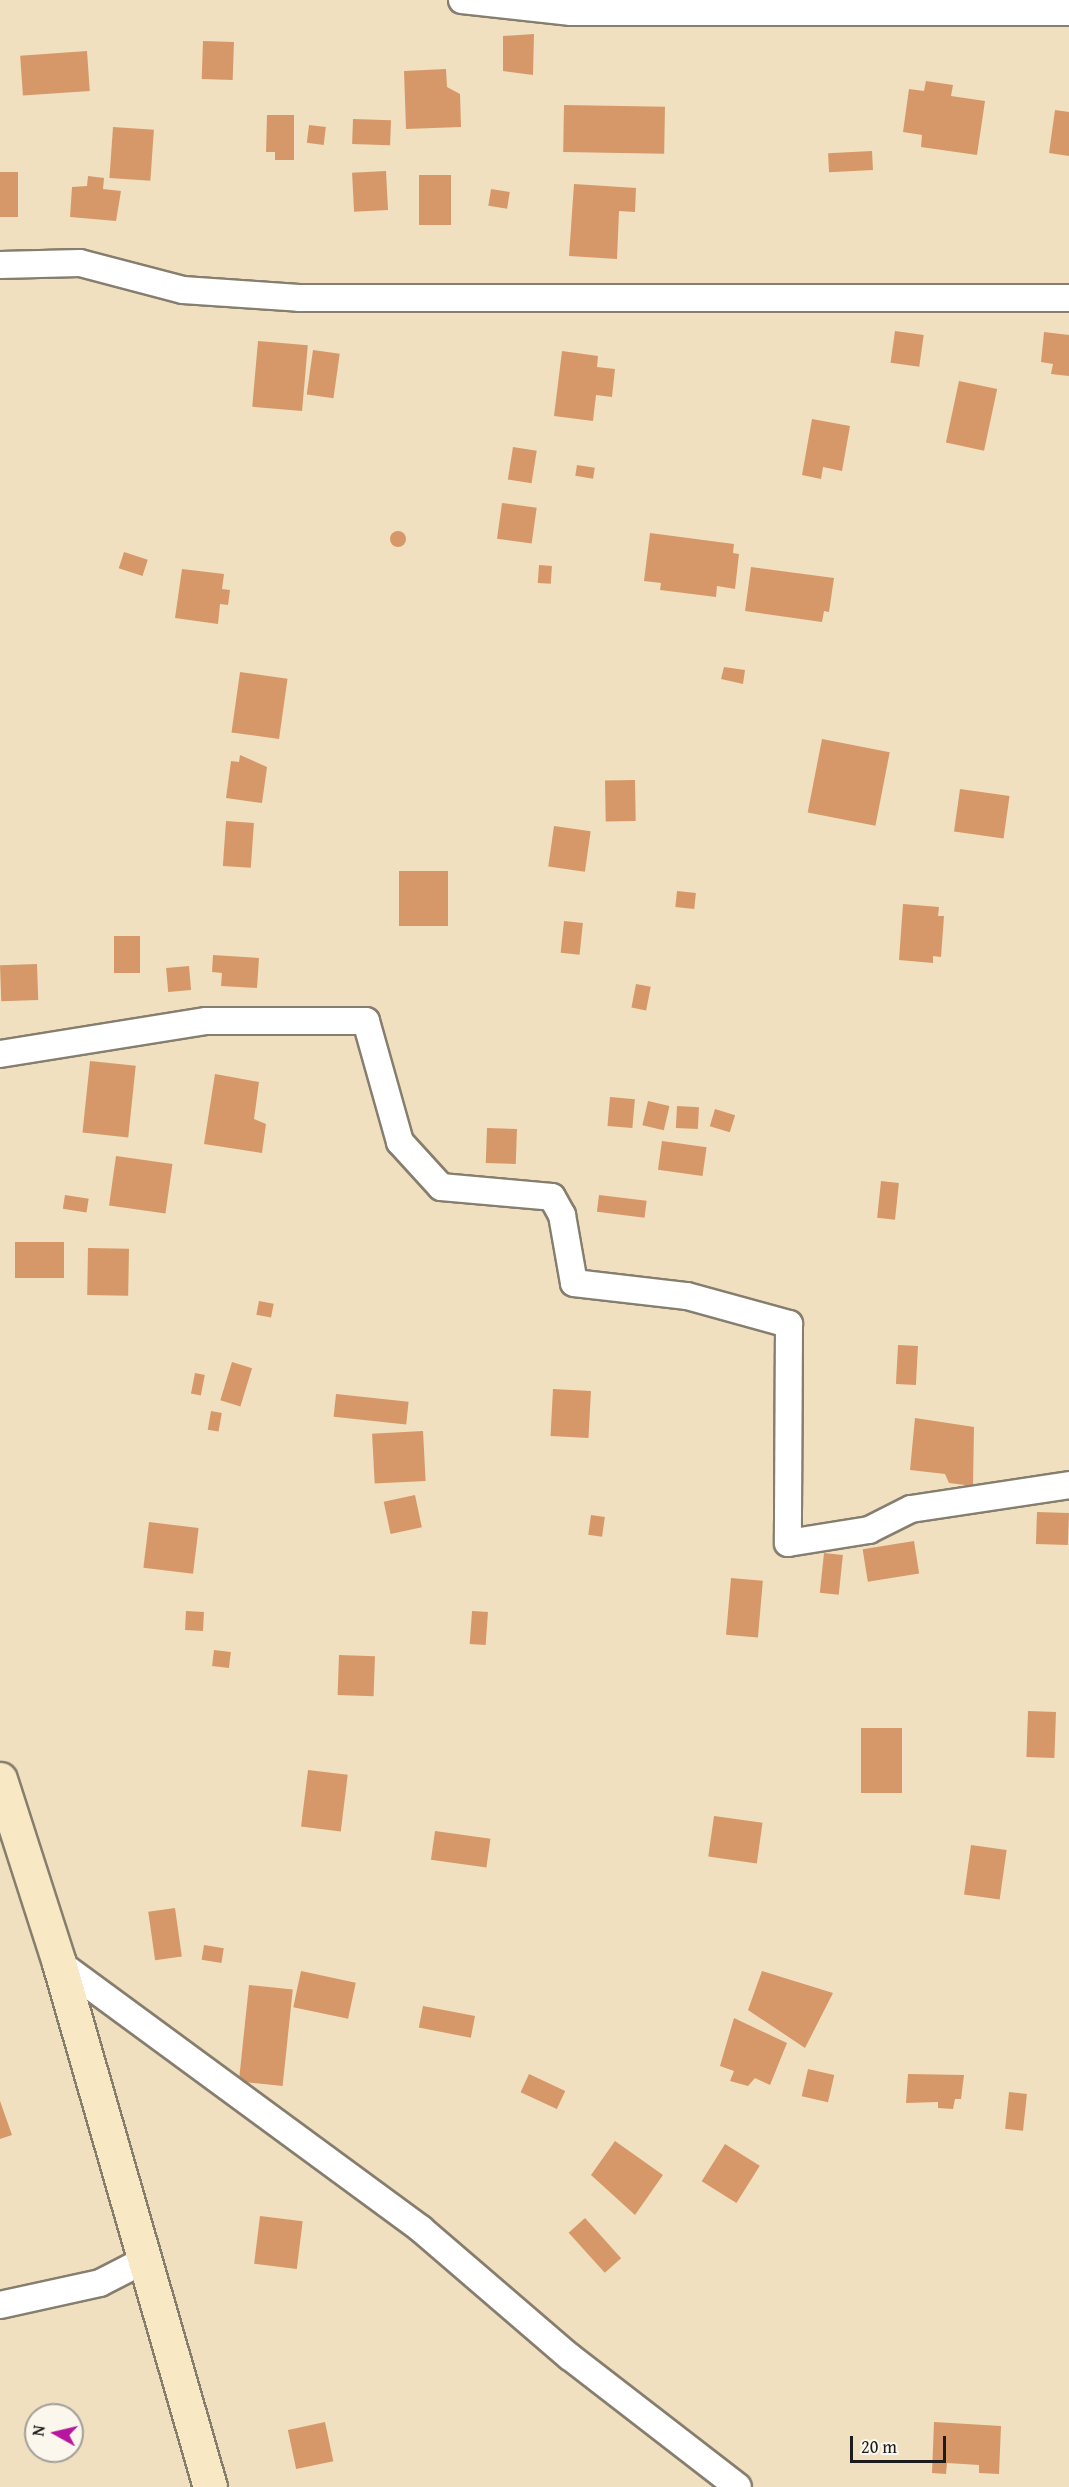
<!DOCTYPE html>
<style>
body{margin:0}
#map{position:relative;width:1069px;height:2487px;overflow:hidden;background:#f0e0c0;font-family:"Gentium Book Plus",serif}
div>[style]{position:absolute}
.building>*{inset:0;background:#d69868;transform-origin:0 0}
.round{border-radius:50%}
.roads{filter:drop-shadow(2px 0 #867e6e) drop-shadow(-2px 0 #867e6e) drop-shadow(0 2px #867e6e) drop-shadow(0 -2px #867e6e)}
.street>*{height:26px;margin:-13px;padding:0 13px;transform-origin:13px;border-radius:13px;background:#fff}
.secondary>*{height:33px;margin:-16.5px;padding:0 16.5px;transform-origin:16.5px;border-radius:16.5px;background:#f8e8c3}
span{translate:-50% -50%;white-space:nowrap;text-align:center;line-height:1.15;-webkit-text-stroke:4.5px #fbf7ec;paint-order:stroke}
.north{position:absolute;left:24px;top:2403px;width:60px;height:60px;box-sizing:border-box;background:#fbf7ec;border:2px solid #a29f99;border-radius:50%;rotate:278deg;font-size:16px;font-weight:700;line-height:24px;text-align:center;color:#1c1c1c}
.north::after{content:'';display:block;margin:auto;width:21px;height:27px;background:#b5179e;clip-path:polygon(50% 0,100% 100%,50% 72%,0 100%)}
.scale{position:absolute;left:850px;top:2436px;width:96px;height:27px;box-sizing:border-box;border:3px solid #1c1c1c;border-top:0;padding-left:8px;font-size:18px;line-height:21px;white-space:nowrap;color:#1c1c1c;-webkit-text-stroke:4px #fbf7ec;paint-order:stroke}
</style>
<div id="map">
<div class="building">
<i style="clip-path:polygon(534px 34px,533px 75px,503px 71px,503px 36px)"></i>
<i style="left:203px;top:41px;width:31px;height:38px;rotate:2deg"></i>
<i style="left:87px;top:51px;width:40px;height:67px;rotate:86deg"></i>
<i style="clip-path:polygon(446px 69px,447px 87px,460px 94px,461px 127px,406px 129px,404px 71px)"></i>
<i style="clip-path:polygon(926px 81px,953px 85px,951px 96px,985px 101px,977px 155px,921px 147px,922px 135px,903px 132px,909px 89px,924px 91px)"></i>
<i style="left:564px;top:105px;width:101px;height:47px;rotate:1deg"></i>
<i style="clip-path:polygon(1055px 110px,1069px 112px,1069px 156px,1049px 153px)"></i>
<i style="clip-path:polygon(267px 115px,294px 115px,294px 160px,275px 160px,275px 152px,266px 152px)"></i>
<i style="left:353px;top:119px;width:38px;height:25px;rotate:2deg"></i>
<i style="left:309px;top:125px;width:17px;height:18px;rotate:7deg"></i>
<i style="left:113px;top:127px;width:41px;height:51px;rotate:4deg"></i>
<i style="left:872px;top:151px;width:19px;height:44px;rotate:87deg"></i>
<i style="left:386px;top:171px;width:39px;height:34px;rotate:87deg"></i>
<i style="left:0;top:172px;width:18px;height:45px"></i>
<i style="left:451px;top:175px;width:50px;height:32px;rotate:90deg"></i>
<i style="clip-path:polygon(88px 176px,104px 178px,103px 189px,121px 191px,116px 221px,70px 217px,72px 187px,87px 186px)"></i>
<i style="clip-path:polygon(574px 184px,636px 188px,635px 212px,619px 211px,617px 259px,569px 256px)"></i>
<i style="left:491px;top:189px;width:19px;height:17px;rotate:9deg"></i>
<i style="left:895px;top:331px;width:29px;height:32px;rotate:8deg"></i>
<i style="clip-path:polygon(1044px 332px,1069px 335px,1069px 376px,1051px 374px,1053px 364px,1041px 362px)"></i>
<i style="left:258px;top:341px;width:50px;height:66px;rotate:5deg"></i>
<i style="left:313px;top:350px;width:27px;height:45px;rotate:8deg"></i>
<i style="clip-path:polygon(562px 351px,598px 356px,597px 367px,615px 369px,612px 397px,596px 395px,593px 421px,554px 416px)"></i>
<i style="left:959px;top:381px;width:39px;height:63px;rotate:12deg"></i>
<i style="clip-path:polygon(812px 419px,850px 426px,842px 471px,823px 467px,821px 479px,802px 475px)"></i>
<i style="left:513px;top:447px;width:24px;height:33px;rotate:9deg"></i>
<i style="left:577px;top:465px;width:18px;height:11px;rotate:9deg"></i>
<i style="left:502px;top:503px;width:35px;height:36px;rotate:8deg"></i>
<i class="round" style="left:390px;top:531px;width:16px;height:16px"></i>
<i style="clip-path:polygon(650px 533px,734px 544px,733px 553px,739px 554px,735px 589px,717px 586px,716px 597px,660px 590px,661px 583px,644px 581px)"></i>
<i style="left:124px;top:552px;width:25px;height:17px;rotate:18deg"></i>
<i style="left:539px;top:565px;width:13px;height:18px;rotate:4deg"></i>
<i style="clip-path:polygon(751px 567px,834px 578px,829px 612px,824px 611px,822px 622px,745px 611px)"></i>
<i style="clip-path:polygon(182px 569px,224px 574px,222px 589px,230px 590px,228px 605px,220px 604px,218px 624px,175px 618px)"></i>
<i style="clip-path:polygon(724px 667px,745px 670px,743px 684px,721px 679px)"></i>
<i style="left:240px;top:672px;width:48px;height:61px;rotate:8deg"></i>
<i style="left:822px;top:739px;width:69px;height:75px;rotate:11deg"></i>
<i style="clip-path:polygon(240px 755px,267px 767px,262px 803px,226px 798px,231px 761px,239px 762px)"></i>
<i style="left:635px;top:780px;width:41px;height:30px;rotate:89deg"></i>
<i style="left:960px;top:789px;width:50px;height:43px;rotate:8deg"></i>
<i style="left:226px;top:821px;width:28px;height:45px;rotate:4deg"></i>
<i style="left:554px;top:826px;width:37px;height:41px;rotate:8deg"></i>
<i style="left:399px;top:871px;width:49px;height:55px"></i>
<i style="left:677px;top:891px;width:19px;height:16px;rotate:6deg"></i>
<i style="clip-path:polygon(903px 904px,939px 907px,938px 916px,944px 916px,941px 957px,933px 956px,933px 963px,899px 960px)"></i>
<i style="left:564px;top:921px;width:19px;height:32px;rotate:6deg"></i>
<i style="left:140px;top:936px;width:37px;height:26px;rotate:90deg"></i>
<i style="clip-path:polygon(213px 955px,259px 958px,257px 988px,221px 986px,222px 973px,212px 972px)"></i>
<i style="left:37px;top:964px;width:36px;height:37px;rotate:88deg"></i>
<i style="left:189px;top:966px;width:24px;height:23px;rotate:85deg"></i>
<i style="left:636px;top:984px;width:15px;height:24px;rotate:11deg"></i>
<i style="left:90px;top:1061px;width:46px;height:72px;rotate:6deg"></i>
<i style="clip-path:polygon(215px 1074px,259px 1082px,254px 1119px,266px 1124px,262px 1153px,204px 1144px)"></i>
<i style="left:610px;top:1097px;width:25px;height:29px;rotate:5deg"></i>
<i style="left:648px;top:1101px;width:22px;height:25px;rotate:13deg"></i>
<i style="left:677px;top:1106px;width:22px;height:22px;rotate:3deg"></i>
<i style="left:715px;top:1109px;width:21px;height:18px;rotate:17deg"></i>
<i style="left:487px;top:1128px;width:30px;height:35px;rotate:2deg"></i>
<i style="left:662px;top:1141px;width:45px;height:29px;rotate:8deg"></i>
<i style="left:116px;top:1156px;width:57px;height:50px;rotate:8deg"></i>
<i style="left:881px;top:1181px;width:18px;height:37px;rotate:6deg"></i>
<i style="left:65px;top:1195px;width:24px;height:14px;rotate:9deg"></i>
<i style="left:599px;top:1195px;width:48px;height:17px;rotate:7deg"></i>
<i style="left:15px;top:1242px;width:49px;height:36px"></i>
<i style="left:88px;top:1248px;width:41px;height:47px;rotate:1deg"></i>
<i style="left:259px;top:1301px;width:15px;height:14px;rotate:11deg"></i>
<i style="left:898px;top:1345px;width:20px;height:39px;rotate:3deg"></i>
<i style="left:232px;top:1362px;width:21px;height:40px;rotate:17deg"></i>
<i style="left:195px;top:1373px;width:10px;height:21px;rotate:11deg"></i>
<i style="left:553px;top:1389px;width:38px;height:47px;rotate:3deg"></i>
<i style="left:336px;top:1394px;width:73px;height:23px;rotate:6deg"></i>
<i style="left:211px;top:1411px;width:11px;height:19px;rotate:10deg"></i>
<i style="clip-path:polygon(915px 1418px,974px 1427px,973px 1486px,949px 1483px,945px 1474px,910px 1470px)"></i>
<i style="left:423px;top:1431px;width:50px;height:51px;rotate:87deg"></i>
<i style="left:415px;top:1495px;width:33px;height:32px;rotate:78deg"></i>
<i style="left:1037px;top:1512px;width:32px;height:32px;rotate:2deg"></i>
<i style="left:591px;top:1515px;width:14px;height:20px;rotate:8deg"></i>
<i style="left:149px;top:1522px;width:50px;height:46px;rotate:7deg"></i>
<i style="left:914px;top:1541px;width:33px;height:52px;rotate:81deg"></i>
<i style="left:824px;top:1553px;width:19px;height:40px;rotate:6deg"></i>
<i style="left:731px;top:1578px;width:32px;height:57px;rotate:5deg"></i>
<i style="left:186px;top:1611px;width:18px;height:19px;rotate:3deg"></i>
<i style="left:472px;top:1611px;width:16px;height:33px;rotate:4deg"></i>
<i style="left:214px;top:1650px;width:17px;height:16px;rotate:7deg"></i>
<i style="left:339px;top:1655px;width:36px;height:40px;rotate:2deg"></i>
<i style="left:1028px;top:1711px;width:28px;height:46px;rotate:2deg"></i>
<i style="left:902px;top:1728px;width:65px;height:41px;rotate:90deg"></i>
<i style="left:308px;top:1770px;width:40px;height:57px;rotate:7deg"></i>
<i style="left:714px;top:1816px;width:49px;height:41px;rotate:8deg"></i>
<i style="left:435px;top:1831px;width:56px;height:29px;rotate:8deg"></i>
<i style="left:971px;top:1845px;width:36px;height:50px;rotate:8deg"></i>
<i style="left:175px;top:1908px;width:49px;height:27px;rotate:82deg"></i>
<i style="left:204px;top:1945px;width:20px;height:15px;rotate:9deg"></i>
<i style="left:301px;top:1971px;width:56px;height:37px;rotate:12deg"></i>
<i style="clip-path:polygon(762px 1971px,833px 1993px,805px 2048px,748px 2010px)"></i>
<i style="left:249px;top:1985px;width:44px;height:97px;rotate:6deg"></i>
<i style="left:423px;top:2006px;width:53px;height:22px;rotate:11deg"></i>
<i style="clip-path:polygon(734px 2018px,787px 2043px,770px 2085px,755px 2078px,748px 2086px,730px 2081px,734px 2071px,720px 2066px)"></i>
<i style="left:808px;top:2069px;width:27px;height:28px;rotate:13deg"></i>
<i style="left:529px;top:2074px;width:40px;height:20px;rotate:25deg"></i>
<i style="clip-path:polygon(908px 2074px,964px 2075px,961px 2099px,955px 2099px,953px 2109px,938px 2108px,938px 2102px,906px 2103px)"></i>
<i style="left:1009px;top:2092px;width:18px;height:37px;rotate:6deg"></i>
<i style="clip-path:polygon(0 2101px,12px 2135px,0 2139px)"></i>
<i style="clip-path:polygon(615px 2141px,663px 2175px,635px 2215px,591px 2175px)"></i>
<i style="left:725px;top:2144px;width:41px;height:44px;rotate:32deg"></i>
<i style="left:260px;top:2216px;width:43px;height:48px;rotate:7deg"></i>
<i style="left:585px;top:2218px;width:54px;height:22px;rotate:48deg"></i>
<i style="left:325px;top:2422px;width:40px;height:38px;rotate:78deg"></i>
<i style="clip-path:polygon(934px 2422px,1001px 2426px,999px 2474px,979px 2473px,979px 2465px,947px 2463px,946px 2474px,932px 2473px)"></i>
</div>
<div class="roads">
<div class="street">
<i style="left:462px;top:0;width:110px;rotate:6.3deg"></i>
<i style="left:571px;top:12px;width:498px"></i>
<i style="left:0;top:265px;width:80px;rotate:-1.4deg"></i>
<i style="left:80px;top:263px;width:106px;rotate:14.7deg"></i>
<i style="left:183px;top:290px;width:116px;rotate:3.9deg"></i>
<i style="left:299px;top:298px;width:770px"></i>
<i style="left:0;top:1054px;width:209px;rotate:-9.1deg"></i>
<i style="left:206px;top:1021px;width:160px"></i>
<i style="left:366px;top:1021px;width:126px;rotate:74.3deg"></i>
<i style="left:400px;top:1142px;width:61px;rotate:47.7deg"></i>
<i style="left:441px;top:1187px;width:111px;rotate:5.1deg"></i>
<i style="left:552px;top:1197px;width:21px;rotate:61deg"></i>
<i style="left:562px;top:1215px;width:69px;rotate:80deg"></i>
<i style="left:574px;top:1283px;width:114px;rotate:6.6deg"></i>
<i style="left:687px;top:1296px;width:106px;rotate:15.4deg"></i>
<i style="left:789px;top:1324px;width:219px;rotate:90.3deg"></i>
<i style="left:788px;top:1543px;width:82px;rotate:-9.1deg"></i>
<i style="left:869px;top:1530px;width:47px;rotate:-26.6deg"></i>
<i style="left:911px;top:1509px;width:160px;rotate:-8.6deg"></i>
<i style="left:59px;top:1963px;width:449px;rotate:36.3deg"></i>
<i style="left:421px;top:2229px;width:196px;rotate:40.7deg"></i>
<i style="left:570px;top:2357px;width:212px;rotate:37.7deg"></i>
<i style="left:0;top:2305px;width:102px;rotate:-12.4deg"></i>
<i style="left:100px;top:2283px;width:46px;rotate:-27.1deg"></i>
</div>
<div class="secondary">
<i style="left:0;top:1779px;width:193px;rotate:72.2deg"></i>
<i style="left:59px;top:1963px;width:545px;rotate:73.92deg"></i>
</div>
</div>
<div class="north">N</div>
<div class="scale">20 m</div>
</div>
